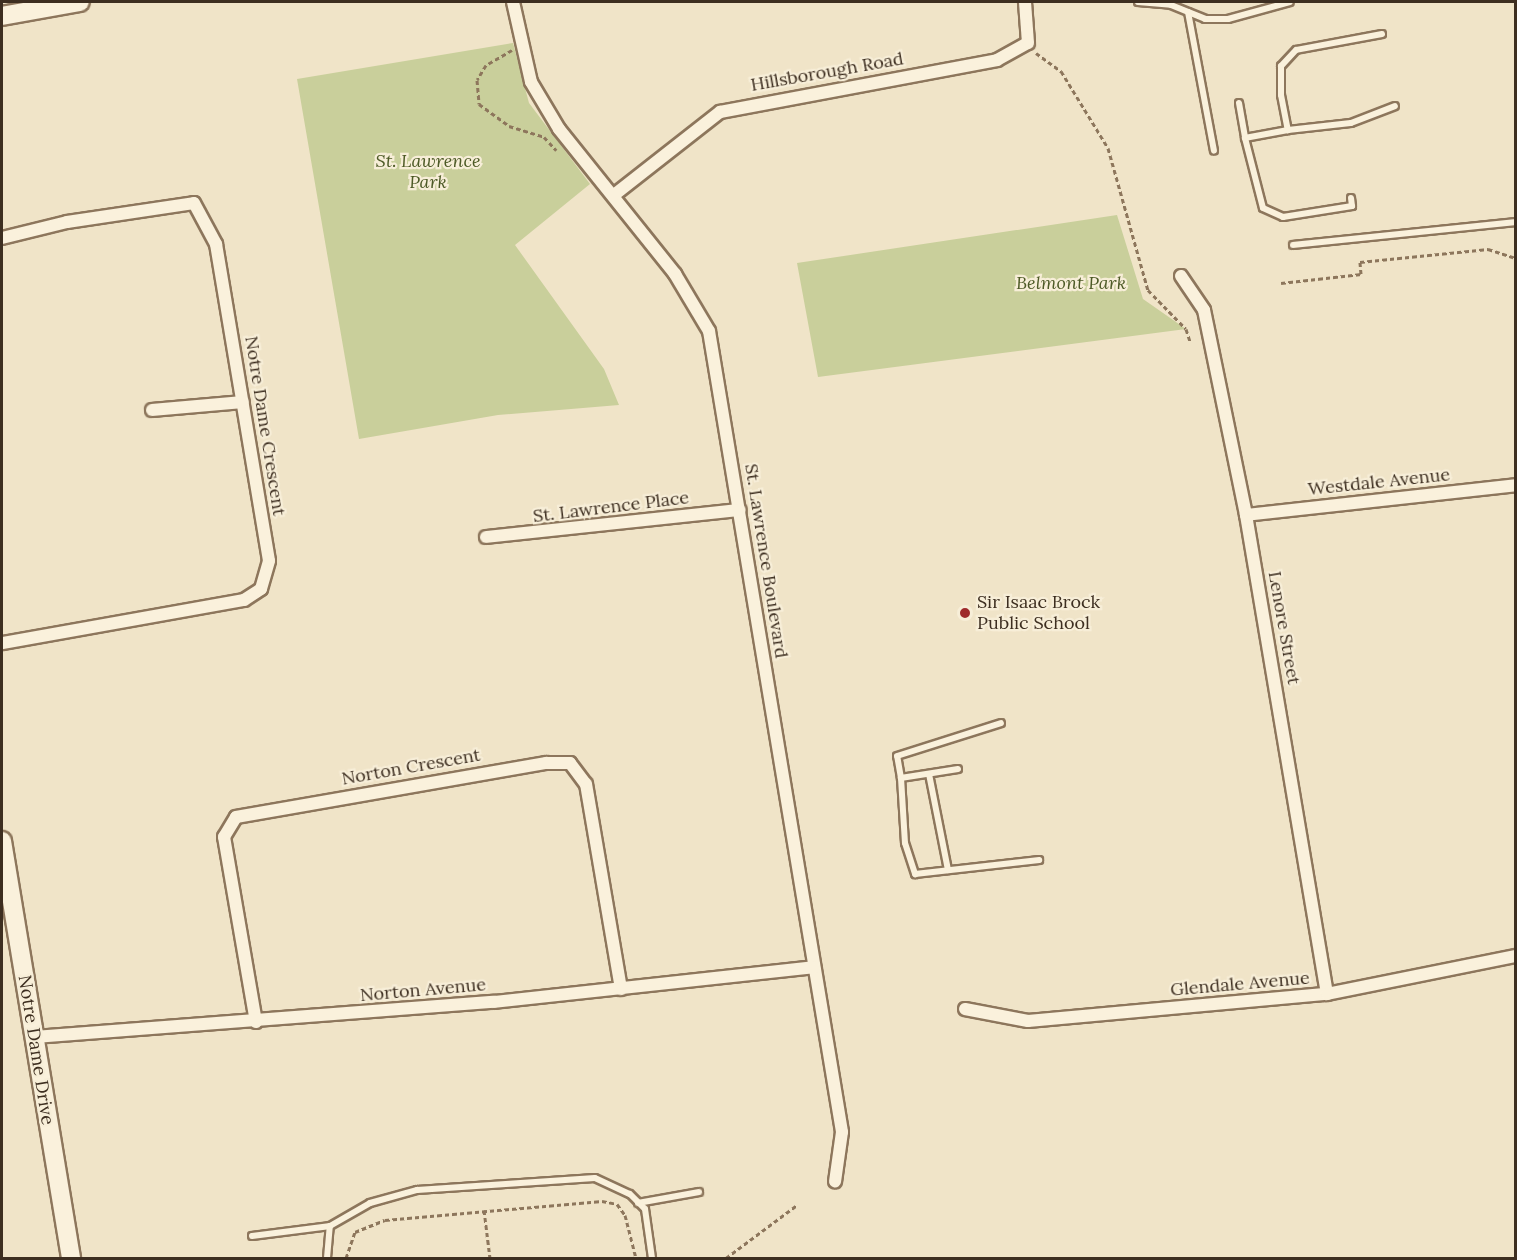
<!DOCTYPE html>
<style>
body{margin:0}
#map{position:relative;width:1517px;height:1260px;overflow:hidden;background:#f0e4c8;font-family:Lora,serif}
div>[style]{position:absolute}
.green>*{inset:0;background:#c9cf9b}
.path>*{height:3px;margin-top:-1.5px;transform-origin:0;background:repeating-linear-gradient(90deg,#8d765c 0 4.5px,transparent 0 7.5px)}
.roads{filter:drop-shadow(2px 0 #8d765c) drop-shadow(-2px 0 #8d765c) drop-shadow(0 2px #8d765c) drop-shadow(0 -2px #8d765c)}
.lane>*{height:6px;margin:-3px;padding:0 3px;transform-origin:3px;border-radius:3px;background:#faf1dc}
.street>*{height:12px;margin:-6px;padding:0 6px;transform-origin:6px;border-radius:6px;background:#faf1dc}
.secondary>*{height:18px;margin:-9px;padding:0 9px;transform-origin:9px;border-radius:9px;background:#faf1dc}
.dots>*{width:16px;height:16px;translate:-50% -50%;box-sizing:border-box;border:3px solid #f7eed8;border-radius:50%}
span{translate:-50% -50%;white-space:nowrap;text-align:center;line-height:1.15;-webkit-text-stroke:4.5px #f7eed8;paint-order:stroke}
.street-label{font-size:18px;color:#3d2e20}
.park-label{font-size:18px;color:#4d5a26;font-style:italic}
.poi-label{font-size:18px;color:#3d2e20}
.left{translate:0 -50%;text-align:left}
.frame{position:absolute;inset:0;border:3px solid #3d2e20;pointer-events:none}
</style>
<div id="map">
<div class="green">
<i style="clip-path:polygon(513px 43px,529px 103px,590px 184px,515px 245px,604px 369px,619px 405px,498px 415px,359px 439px,297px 79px)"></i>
<i style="clip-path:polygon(1117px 215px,1143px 299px,1186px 329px,818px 377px,797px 263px)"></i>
</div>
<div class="path">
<i style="left:512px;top:50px;width:30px;rotate:150deg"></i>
<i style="left:486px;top:65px;width:17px;rotate:121deg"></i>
<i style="left:477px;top:80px;width:24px;rotate:85deg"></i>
<i style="left:479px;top:104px;width:37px;rotate:36deg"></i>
<i style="left:509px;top:126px;width:37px;rotate:17deg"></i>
<i style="left:544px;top:137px;width:18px;rotate:47deg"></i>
<i style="left:1036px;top:53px;width:31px;rotate:36deg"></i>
<i style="left:1061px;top:71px;width:90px;rotate:58.6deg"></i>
<i style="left:1108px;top:148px;width:148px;rotate:74.3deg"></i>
<i style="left:1148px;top:290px;width:54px;rotate:45.7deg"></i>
<i style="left:1186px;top:329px;width:13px;rotate:72deg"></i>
<i style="left:1281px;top:283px;width:81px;rotate:-6.4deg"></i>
<i style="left:1361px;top:274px;width:12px;rotate:-95deg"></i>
<i style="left:1360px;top:262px;width:129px;rotate:-5.8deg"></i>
<i style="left:1488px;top:249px;width:29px;rotate:18deg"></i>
<i style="left:484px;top:1210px;width:48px;rotate:82.9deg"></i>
<i style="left:346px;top:1258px;width:28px;rotate:-71deg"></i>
<i style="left:355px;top:1232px;width:32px;rotate:-22deg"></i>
<i style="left:385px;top:1220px;width:218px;rotate:-5deg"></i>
<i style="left:602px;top:1201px;width:15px;rotate:11deg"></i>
<i style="left:617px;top:1204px;width:14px;rotate:54deg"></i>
<i style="left:625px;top:1215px;width:44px;rotate:75.7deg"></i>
<i style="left:726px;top:1258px;width:89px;rotate:-36.7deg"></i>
</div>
<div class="roads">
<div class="lane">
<i style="left:1138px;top:2px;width:33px;rotate:5deg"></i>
<i style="left:1171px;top:5px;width:37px;rotate:22deg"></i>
<i style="left:1205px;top:19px;width:23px"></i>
<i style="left:1228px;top:19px;width:64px;rotate:-15.3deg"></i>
<i style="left:1188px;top:12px;width:141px;rotate:79.4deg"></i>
<i style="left:1382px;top:34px;width:87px;rotate:169.5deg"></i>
<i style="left:1296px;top:50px;width:22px;rotate:133deg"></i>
<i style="left:1281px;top:66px;width:29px;rotate:90deg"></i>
<i style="left:1281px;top:95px;width:36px;rotate:79deg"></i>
<i style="left:1288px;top:130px;width:63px;rotate:-6.3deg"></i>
<i style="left:1351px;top:123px;width:47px;rotate:-21.1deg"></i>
<i style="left:1239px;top:103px;width:36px;rotate:80deg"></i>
<i style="left:1288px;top:130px;width:44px;rotate:169.5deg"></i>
<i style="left:1245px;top:138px;width:72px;rotate:75.6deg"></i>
<i style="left:1263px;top:208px;width:22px;rotate:24deg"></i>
<i style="left:1283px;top:217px;width:70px;rotate:-9.1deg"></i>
<i style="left:1352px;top:206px;width:8px;rotate:-97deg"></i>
<i style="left:1293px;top:245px;width:224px;rotate:-5.9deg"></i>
<i style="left:958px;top:769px;width:58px;rotate:171deg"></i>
<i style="left:901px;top:778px;width:22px;rotate:-100deg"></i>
<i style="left:897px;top:756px;width:109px;rotate:-17.6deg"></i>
<i style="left:929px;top:774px;width:98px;rotate:78.8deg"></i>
<i style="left:901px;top:778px;width:65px;rotate:86.5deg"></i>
<i style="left:905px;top:843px;width:33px;rotate:72deg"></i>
<i style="left:915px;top:874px;width:125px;rotate:-6.4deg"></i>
<i style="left:638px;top:1203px;width:62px;rotate:-10.2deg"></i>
<i style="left:252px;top:1236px;width:79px;rotate:-7.3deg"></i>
<i style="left:327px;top:1258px;width:32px;rotate:-85deg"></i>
<i style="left:330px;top:1226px;width:46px;rotate:-29.9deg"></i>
<i style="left:370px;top:1203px;width:49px;rotate:-15.5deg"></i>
<i style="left:417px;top:1190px;width:178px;rotate:-3.9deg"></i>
<i style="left:595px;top:1178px;width:38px;rotate:25deg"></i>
<i style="left:630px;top:1194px;width:21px;rotate:45deg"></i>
<i style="left:645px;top:1209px;width:49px;rotate:81.9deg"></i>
</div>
<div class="street">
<i style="left:513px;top:2px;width:82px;rotate:77.3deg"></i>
<i style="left:531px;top:82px;width:55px;rotate:59.2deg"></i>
<i style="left:559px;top:129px;width:186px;rotate:51.3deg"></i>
<i style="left:675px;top:274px;width:66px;rotate:59.2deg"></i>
<i style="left:709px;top:331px;width:812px;rotate:80.57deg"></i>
<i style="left:842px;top:1132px;width:50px;rotate:98deg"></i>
<i style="left:614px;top:195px;width:135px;rotate:-38.1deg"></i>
<i style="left:720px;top:112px;width:282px;rotate:-10.6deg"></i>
<i style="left:997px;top:60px;width:35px;rotate:-29deg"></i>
<i style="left:1028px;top:43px;width:41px;rotate:-94.2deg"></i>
<i style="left:2px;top:238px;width:67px;rotate:-13.8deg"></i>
<i style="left:67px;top:222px;width:128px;rotate:-8.5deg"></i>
<i style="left:194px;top:203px;width:47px;rotate:61.8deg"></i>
<i style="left:216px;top:244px;width:321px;rotate:80.5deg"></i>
<i style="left:269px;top:561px;width:29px;rotate:106deg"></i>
<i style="left:261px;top:589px;width:20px;rotate:147deg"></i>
<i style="left:244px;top:600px;width:246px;rotate:169.9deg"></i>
<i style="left:1181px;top:276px;width:41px;rotate:55.9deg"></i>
<i style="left:1204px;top:310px;width:209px;rotate:78.4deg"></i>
<i style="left:1246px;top:515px;width:486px;rotate:80.4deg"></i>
<i style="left:152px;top:410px;width:91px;rotate:-5deg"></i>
<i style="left:1246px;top:515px;width:272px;rotate:-6.3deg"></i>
<i style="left:486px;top:537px;width:255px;rotate:-6.1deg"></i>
<i style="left:965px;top:1009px;width:64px;rotate:10.8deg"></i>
<i style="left:1028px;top:1021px;width:300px;rotate:-5.2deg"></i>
<i style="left:1327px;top:994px;width:193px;rotate:-11.4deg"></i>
<i style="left:256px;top:1022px;width:188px;rotate:-99.8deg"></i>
<i style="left:224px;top:837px;width:23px;rotate:-59deg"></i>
<i style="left:236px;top:817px;width:315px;rotate:-9.9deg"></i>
<i style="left:546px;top:763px;width:24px"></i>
<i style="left:570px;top:763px;width:26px;rotate:53deg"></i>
<i style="left:586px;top:784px;width:208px;rotate:80.3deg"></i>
<i style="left:34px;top:1037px;width:461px;rotate:-4.4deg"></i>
<i style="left:494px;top:1002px;width:322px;rotate:-6.2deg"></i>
</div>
<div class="secondary">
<i style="left:2px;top:16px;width:79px;rotate:-10.2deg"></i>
<i style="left:2px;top:841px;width:423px;rotate:80.6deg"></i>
</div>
</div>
<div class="dots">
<i style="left:965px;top:613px;background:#9e2a2b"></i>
</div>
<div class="street-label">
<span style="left:827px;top:72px;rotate:-10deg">Hillsborough Road</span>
<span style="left:265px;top:426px;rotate:81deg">Notre Dame Crescent</span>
<span style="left:1379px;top:482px;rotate:-6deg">Westdale Avenue</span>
<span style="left:611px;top:507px;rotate:-7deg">St. Lawrence Place</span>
<span style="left:766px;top:561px;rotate:81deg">St. Lawrence Boulevard</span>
<span style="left:1284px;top:628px;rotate:80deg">Lenore Street</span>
<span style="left:411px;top:767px;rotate:-10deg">Norton Crescent</span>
<span style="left:1240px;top:984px;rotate:-5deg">Glendale Avenue</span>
<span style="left:423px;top:990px;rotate:-5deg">Norton Avenue</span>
<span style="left:36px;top:1050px;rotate:81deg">Notre Dame Drive</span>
</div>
<div class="park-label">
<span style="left:428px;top:172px">St. Lawrence<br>Park</span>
<span style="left:1071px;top:283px">Belmont Park</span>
</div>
<div class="poi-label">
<span class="left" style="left:977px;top:613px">Sir Isaac Brock<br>Public School</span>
</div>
<div class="frame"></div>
</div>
